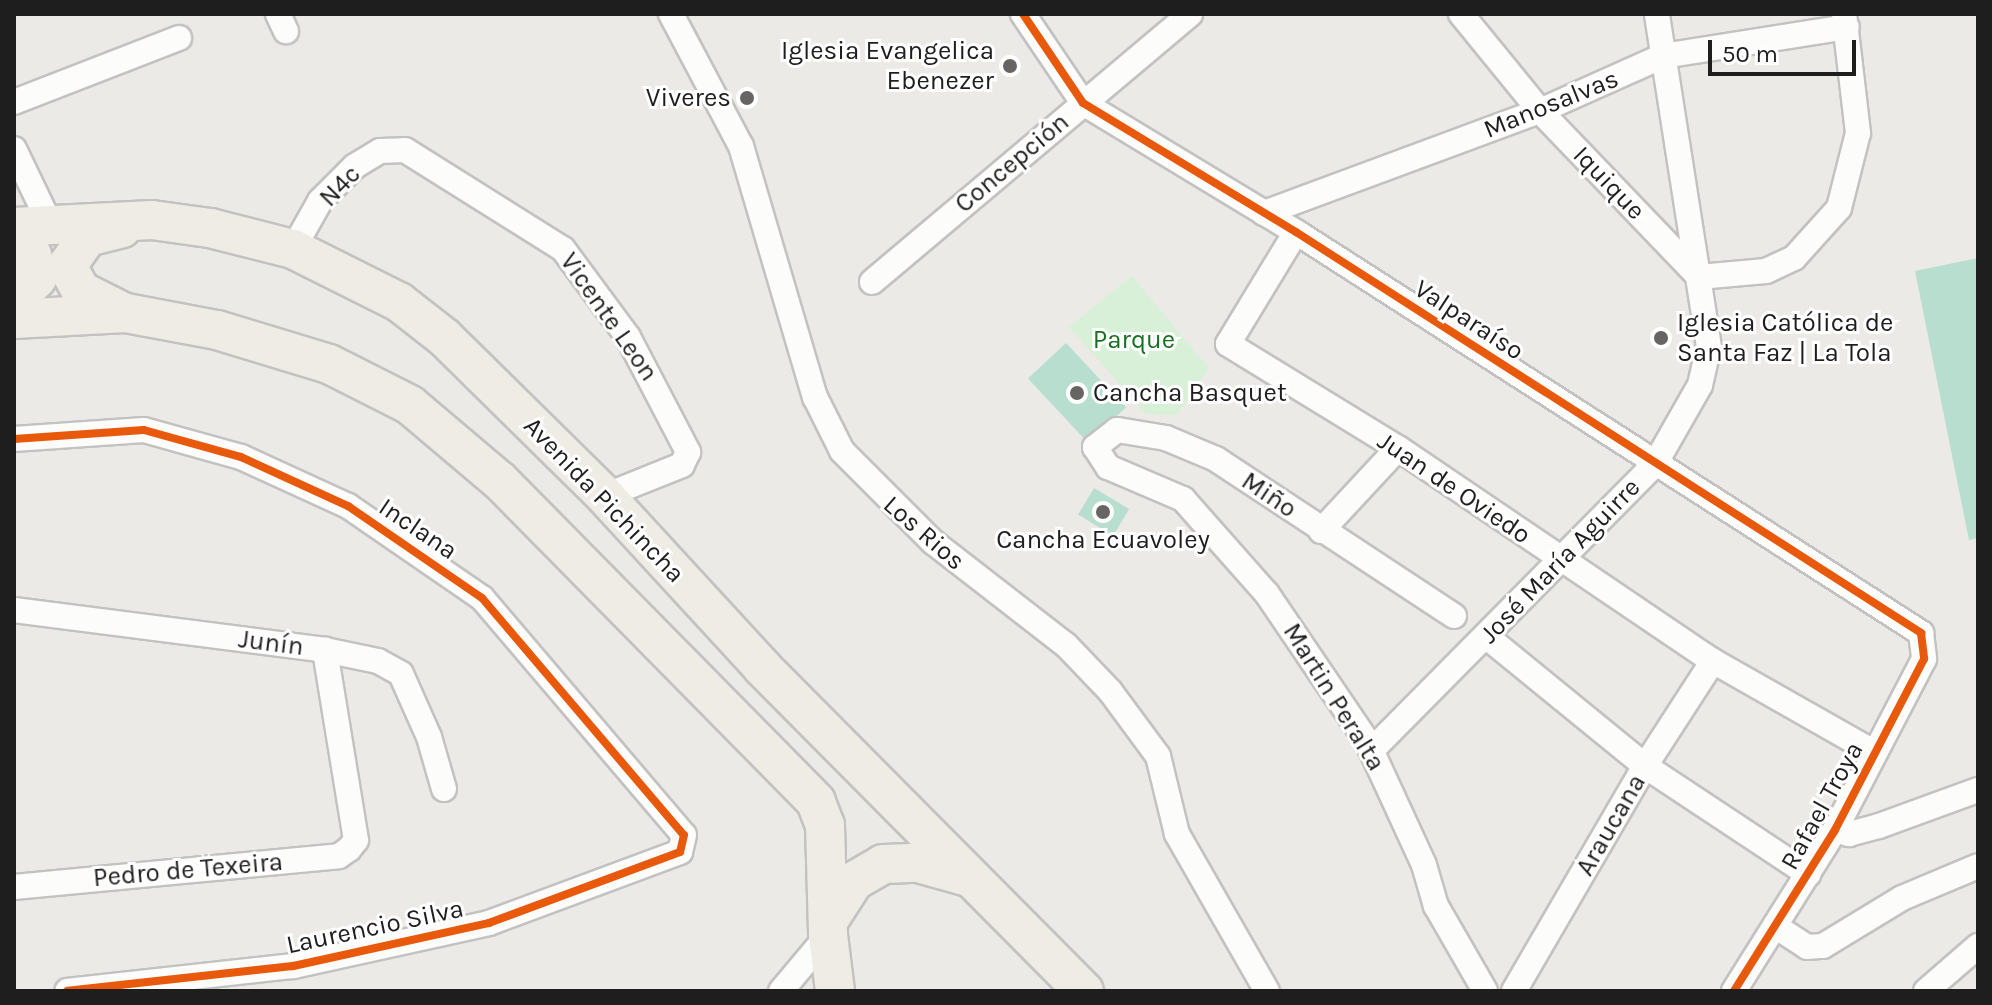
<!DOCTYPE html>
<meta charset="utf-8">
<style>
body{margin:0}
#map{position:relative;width:1992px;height:1005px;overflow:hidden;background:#eceae7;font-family:Karla,sans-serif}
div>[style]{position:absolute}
.park>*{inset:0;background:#d8f0d7}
.pitch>*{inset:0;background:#b7dece;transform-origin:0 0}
.roads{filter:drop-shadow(2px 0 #c3c2c1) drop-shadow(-2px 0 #c3c2c1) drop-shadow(0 2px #c3c2c1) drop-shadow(0 -2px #c3c2c1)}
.minor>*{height:24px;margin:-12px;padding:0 12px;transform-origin:12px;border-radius:12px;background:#fcfcfb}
.primary>*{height:38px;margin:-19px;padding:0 19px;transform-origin:19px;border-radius:19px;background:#efebe5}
.cycleway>*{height:8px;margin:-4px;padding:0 4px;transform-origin:4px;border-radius:4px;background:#e8590c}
.dots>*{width:22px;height:22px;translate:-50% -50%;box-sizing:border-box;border:4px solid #fff;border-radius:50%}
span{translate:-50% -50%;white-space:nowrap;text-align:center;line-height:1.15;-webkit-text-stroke:6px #fff;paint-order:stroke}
.poi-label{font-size:26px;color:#1e1e1e}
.right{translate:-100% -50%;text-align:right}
.left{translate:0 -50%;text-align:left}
.street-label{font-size:26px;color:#1e1e1e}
.park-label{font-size:26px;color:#17711f}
.frame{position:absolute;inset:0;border:16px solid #1e1e1e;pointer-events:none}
.scale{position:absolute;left:1708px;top:40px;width:148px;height:36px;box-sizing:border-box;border:4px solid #1e1e1e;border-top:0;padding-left:10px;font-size:24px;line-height:28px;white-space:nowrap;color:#1e1e1e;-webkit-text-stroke:6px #fff;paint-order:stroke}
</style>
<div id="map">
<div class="park">
<i style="clip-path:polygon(1132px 276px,1209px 368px,1177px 415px,1146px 414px,1069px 327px)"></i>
</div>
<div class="pitch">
<i style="clip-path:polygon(1978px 258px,1978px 538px,1969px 540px,1915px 271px)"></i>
<i style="left:1066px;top:343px;width:88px;height:52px;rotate:47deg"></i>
<i style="left:1094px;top:488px;width:41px;height:31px;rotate:31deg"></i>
</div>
<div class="roads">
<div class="minor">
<i style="left:278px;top:14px;width:19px;rotate:65deg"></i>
<i style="left:671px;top:14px;width:149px;rotate:62.1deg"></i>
<i style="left:741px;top:146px;width:262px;rotate:73.6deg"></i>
<i style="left:815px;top:397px;width:60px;rotate:63.4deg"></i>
<i style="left:842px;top:451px;width:129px;rotate:45deg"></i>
<i style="left:933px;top:542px;width:168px;rotate:37.8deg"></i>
<i style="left:1066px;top:645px;width:64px;rotate:46.3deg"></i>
<i style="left:1110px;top:691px;width:81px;rotate:53.6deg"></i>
<i style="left:1158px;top:756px;width:80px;rotate:76.3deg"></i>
<i style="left:1177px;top:834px;width:181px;rotate:60.2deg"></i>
<i style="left:1023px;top:14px;width:107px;rotate:56deg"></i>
<i style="left:1083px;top:103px;width:249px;rotate:31.2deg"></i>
<i style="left:1296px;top:232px;width:743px;rotate:32.68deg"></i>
<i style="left:1921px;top:633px;width:26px;rotate:83deg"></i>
<i style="left:1924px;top:659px;width:193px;rotate:117.5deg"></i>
<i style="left:1835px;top:830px;width:190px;rotate:122.1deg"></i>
<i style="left:1461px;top:14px;width:125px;rotate:50.8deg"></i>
<i style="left:1540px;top:111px;width:230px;rotate:46.2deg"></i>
<i style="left:1699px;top:277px;width:67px;rotate:-5.1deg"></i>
<i style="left:1766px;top:271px;width:31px;rotate:-25deg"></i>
<i style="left:1794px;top:258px;width:67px;rotate:-48deg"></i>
<i style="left:1839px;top:208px;width:77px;rotate:-75.8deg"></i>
<i style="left:1858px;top:133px;width:120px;rotate:-96.7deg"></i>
<i style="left:14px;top:102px;width:177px;rotate:-21.2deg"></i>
<i style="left:14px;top:149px;width:81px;rotate:64.4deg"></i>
<i style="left:1264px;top:213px;width:294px;rotate:-20.3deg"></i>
<i style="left:1540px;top:111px;width:135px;rotate:-24.1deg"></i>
<i style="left:1663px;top:56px;width:186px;rotate:-9deg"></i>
<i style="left:1296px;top:232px;width:131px;rotate:121.3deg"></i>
<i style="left:1228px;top:344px;width:199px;rotate:31.5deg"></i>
<i style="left:1398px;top:448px;width:380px;rotate:34.1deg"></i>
<i style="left:1713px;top:661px;width:186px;rotate:29.6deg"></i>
<i style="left:293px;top:249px;width:55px;rotate:-60.6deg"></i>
<i style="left:320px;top:201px;width:49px;rotate:-45deg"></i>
<i style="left:355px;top:166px;width:29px;rotate:-31deg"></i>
<i style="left:380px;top:151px;width:25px;rotate:-2deg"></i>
<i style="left:405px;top:150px;width:186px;rotate:32.1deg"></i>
<i style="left:563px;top:249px;width:109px;rotate:53.5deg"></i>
<i style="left:628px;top:337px;width:130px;rotate:62.4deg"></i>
<i style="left:688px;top:452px;width:14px;rotate:115deg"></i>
<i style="left:682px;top:465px;width:83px;rotate:158.1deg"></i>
<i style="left:872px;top:282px;width:416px;rotate:-40.1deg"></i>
<i style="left:14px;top:439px;width:130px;rotate:-4deg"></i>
<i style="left:144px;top:430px;width:101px;rotate:15.6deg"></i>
<i style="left:241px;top:457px;width:118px;rotate:24.6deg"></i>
<i style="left:348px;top:506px;width:163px;rotate:34.5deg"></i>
<i style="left:482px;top:598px;width:311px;rotate:49.6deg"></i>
<i style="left:684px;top:835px;width:17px;rotate:103deg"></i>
<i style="left:680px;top:852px;width:204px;rotate:159.6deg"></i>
<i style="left:489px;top:923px;width:201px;rotate:167.6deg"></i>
<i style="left:293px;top:966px;width:227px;rotate:173.7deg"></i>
<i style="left:1321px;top:531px;width:113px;rotate:-47.1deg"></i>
<i style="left:14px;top:610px;width:314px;rotate:7.3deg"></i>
<i style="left:325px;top:650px;width:54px;rotate:11.7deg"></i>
<i style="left:378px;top:661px;width:26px;rotate:29deg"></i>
<i style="left:401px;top:674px;width:69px;rotate:66deg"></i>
<i style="left:429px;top:737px;width:54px;rotate:73.9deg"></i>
<i style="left:1454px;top:616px;width:285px;rotate:-146.6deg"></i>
<i style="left:1216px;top:459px;width:54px;rotate:-157.2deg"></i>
<i style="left:1166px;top:438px;width:50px;rotate:-170.7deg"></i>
<i style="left:1117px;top:430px;width:28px;rotate:142deg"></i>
<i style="left:1095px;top:447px;width:24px;rotate:57deg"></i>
<i style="left:1108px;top:467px;width:82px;rotate:23.1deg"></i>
<i style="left:1183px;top:499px;width:127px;rotate:48.5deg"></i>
<i style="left:1267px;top:594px;width:178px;rotate:55.8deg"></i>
<i style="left:1367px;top:741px;width:136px;rotate:65.3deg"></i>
<i style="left:1424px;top:865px;width:43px;rotate:73.7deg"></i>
<i style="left:1436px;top:906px;width:98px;rotate:60deg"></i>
<i style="left:1487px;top:637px;width:204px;rotate:39.2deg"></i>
<i style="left:1645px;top:766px;width:196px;rotate:33.5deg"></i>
<i style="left:1372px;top:750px;width:402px;rotate:-45.3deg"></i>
<i style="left:1655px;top:464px;width:91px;rotate:-60.3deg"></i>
<i style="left:1700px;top:385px;width:39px;rotate:-77deg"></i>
<i style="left:1709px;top:347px;width:337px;rotate:-98.9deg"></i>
<i style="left:1835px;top:830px;width:15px;rotate:16deg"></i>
<i style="left:1849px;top:834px;width:31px;rotate:-15deg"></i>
<i style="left:1879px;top:826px;width:105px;rotate:-20deg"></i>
<i style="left:14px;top:887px;width:326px;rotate:-5.4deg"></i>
<i style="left:339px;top:856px;width:12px;rotate:-35deg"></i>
<i style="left:349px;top:849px;width:11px;rotate:-52deg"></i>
<i style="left:356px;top:840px;width:193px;rotate:-99.3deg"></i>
<i style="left:1775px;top:926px;width:38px;rotate:33deg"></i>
<i style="left:1807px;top:947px;width:16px;rotate:-4deg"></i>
<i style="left:1823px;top:946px;width:92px;rotate:-31.3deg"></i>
<i style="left:1902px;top:898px;width:82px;rotate:-22.8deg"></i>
<i style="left:781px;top:991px;width:73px;rotate:-50deg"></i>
<i style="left:1514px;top:991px;width:260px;rotate:-59.8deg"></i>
<i style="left:1645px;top:766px;width:125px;rotate:-57.1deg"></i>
<i style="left:1926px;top:991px;width:69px;rotate:-40.9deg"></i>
</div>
<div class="primary">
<i style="left:14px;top:227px;width:138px;rotate:-2.9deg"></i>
<i style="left:152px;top:220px;width:59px;rotate:7.9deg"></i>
<i style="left:210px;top:228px;width:86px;rotate:14.2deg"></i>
<i style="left:293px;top:249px;width:119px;rotate:26.6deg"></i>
<i style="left:399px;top:302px;width:58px;rotate:38deg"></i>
<i style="left:445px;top:338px;width:225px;rotate:44.6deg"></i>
<i style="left:605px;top:496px;width:232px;rotate:47.4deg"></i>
<i style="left:762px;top:667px;width:457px;rotate:45.2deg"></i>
<i style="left:14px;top:239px;width:24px;rotate:42deg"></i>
<i style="left:32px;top:255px;width:24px;rotate:78deg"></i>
<i style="left:37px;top:278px;width:34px;rotate:133deg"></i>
<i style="left:121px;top:311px;width:45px;rotate:-153.4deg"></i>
<i style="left:81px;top:291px;width:29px;rotate:-119deg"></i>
<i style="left:67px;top:266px;width:35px;rotate:-55deg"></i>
<i style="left:87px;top:237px;width:36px;rotate:-14deg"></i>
<i style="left:14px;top:319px;width:112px;rotate:-3.1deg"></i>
<i style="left:126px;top:313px;width:93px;rotate:10.6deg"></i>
<i style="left:217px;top:330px;width:117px;rotate:16.9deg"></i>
<i style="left:329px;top:364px;width:91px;rotate:26.8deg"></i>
<i style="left:410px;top:405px;width:118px;rotate:40.2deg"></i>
<i style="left:500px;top:481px;width:450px;rotate:45.4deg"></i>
<i style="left:816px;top:802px;width:25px;rotate:69deg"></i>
<i style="left:825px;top:825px;width:110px;rotate:88.4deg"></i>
<i style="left:828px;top:935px;width:56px;rotate:82.9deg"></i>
<i style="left:829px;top:920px;width:46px;rotate:-57.3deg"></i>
<i style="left:854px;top:881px;width:34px;rotate:-30deg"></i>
<i style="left:883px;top:864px;width:35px;rotate:-2deg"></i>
<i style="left:918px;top:863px;width:49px;rotate:15.5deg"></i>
</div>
</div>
<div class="cycleway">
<i style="left:1023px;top:14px;width:107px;rotate:56deg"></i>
<i style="left:1083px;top:103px;width:249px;rotate:31.2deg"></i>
<i style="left:1296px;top:232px;width:743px;rotate:32.68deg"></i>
<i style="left:1921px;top:633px;width:26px;rotate:83deg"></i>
<i style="left:1924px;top:659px;width:193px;rotate:117.5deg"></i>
<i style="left:1835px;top:830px;width:190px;rotate:122.1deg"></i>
<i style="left:14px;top:439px;width:130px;rotate:-4deg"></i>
<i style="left:144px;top:430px;width:101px;rotate:15.6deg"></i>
<i style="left:241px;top:457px;width:118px;rotate:24.6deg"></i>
<i style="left:348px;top:506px;width:163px;rotate:34.5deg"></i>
<i style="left:482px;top:598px;width:311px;rotate:49.6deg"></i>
<i style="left:684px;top:835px;width:17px;rotate:103deg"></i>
<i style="left:680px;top:852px;width:204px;rotate:159.6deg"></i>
<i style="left:489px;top:923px;width:201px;rotate:167.6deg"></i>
<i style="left:293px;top:966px;width:227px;rotate:173.7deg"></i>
</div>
<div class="dots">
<i style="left:1010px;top:66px;background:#666564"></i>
<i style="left:747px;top:98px;background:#666564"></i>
<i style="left:1661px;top:338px;background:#666564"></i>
<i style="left:1077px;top:393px;background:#666564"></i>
<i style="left:1103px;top:512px;background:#666564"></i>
</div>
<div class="poi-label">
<span class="right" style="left:994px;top:66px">Iglesia Evangelica<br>Ebenezer</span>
<span class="right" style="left:731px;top:98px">Viveres</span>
<span class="left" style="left:1677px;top:338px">Iglesia Católica de<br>Santa Faz | La Tola</span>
<span class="left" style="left:1093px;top:393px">Cancha Basquet</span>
<span style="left:1103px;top:540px">Cancha Ecuavoley</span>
</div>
<div class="street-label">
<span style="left:1551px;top:104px;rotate:-22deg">Manosalvas</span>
<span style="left:1012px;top:163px;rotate:-40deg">Concepción</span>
<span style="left:1609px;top:183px;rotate:46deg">Iquique</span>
<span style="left:340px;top:186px;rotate:-46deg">N4c</span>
<span style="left:609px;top:317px;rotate:55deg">Vicente Leon</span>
<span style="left:1469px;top:320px;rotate:33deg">Valparaíso</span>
<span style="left:1454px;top:488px;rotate:34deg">Juan de Oviedo</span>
<span style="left:1269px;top:495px;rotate:34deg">Miño</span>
<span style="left:604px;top:500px;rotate:46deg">Avenida Pichincha</span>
<span style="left:418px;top:529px;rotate:34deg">Inclana</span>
<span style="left:924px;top:533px;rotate:41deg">Los Rios</span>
<span style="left:1560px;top:561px;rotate:-46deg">José María Aguirre</span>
<span style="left:271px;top:643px;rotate:7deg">Junín</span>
<span style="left:1334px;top:697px;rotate:58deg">Martin Peralta</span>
<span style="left:1822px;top:806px;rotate:-61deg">Rafael Troya</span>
<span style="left:1611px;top:825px;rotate:-60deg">Araucana</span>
<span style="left:188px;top:870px;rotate:-5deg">Pedro de Texeira</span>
<span style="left:375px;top:927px;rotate:-12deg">Laurencio Silva</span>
</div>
<div class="park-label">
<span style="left:1134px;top:340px">Parque</span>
</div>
<div class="frame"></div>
<div class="scale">50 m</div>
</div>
